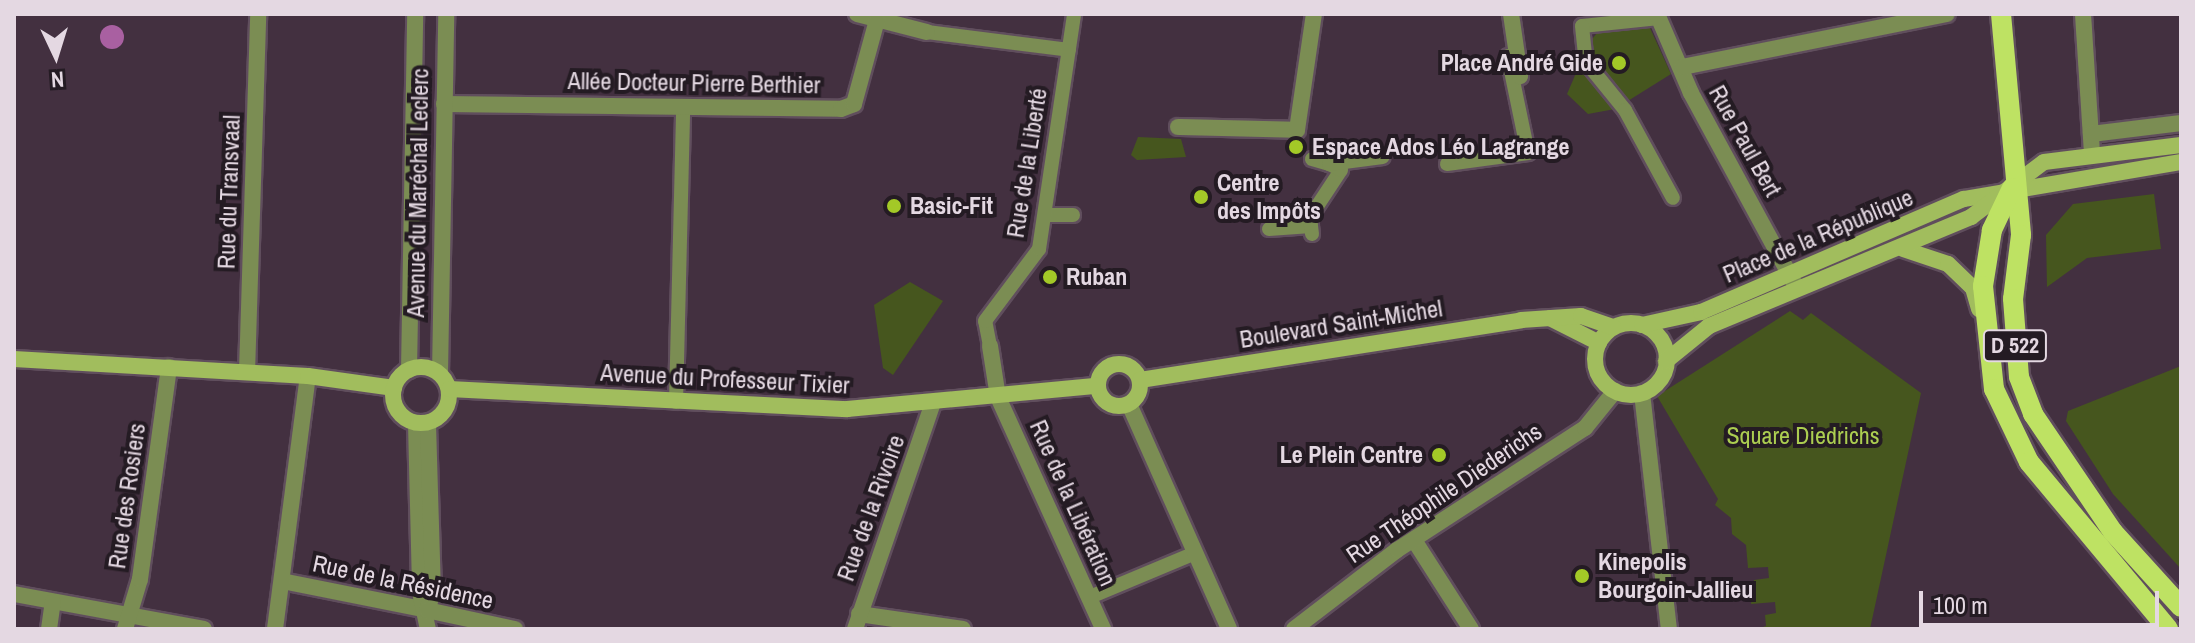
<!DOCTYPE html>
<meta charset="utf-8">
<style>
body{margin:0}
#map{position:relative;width:2195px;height:643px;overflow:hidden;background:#433040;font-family:"Archivo Narrow",sans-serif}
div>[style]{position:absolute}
.green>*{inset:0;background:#46561e}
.water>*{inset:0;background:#a960a1}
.round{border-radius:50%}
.roads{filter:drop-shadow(2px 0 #604e5d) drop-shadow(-2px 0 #604e5d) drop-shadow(0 2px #604e5d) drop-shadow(0 -2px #604e5d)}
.pedestrian>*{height:14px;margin:-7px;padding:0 7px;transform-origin:7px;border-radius:7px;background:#7b8d53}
.minor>*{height:16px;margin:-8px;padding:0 8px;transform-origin:8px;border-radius:8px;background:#7b8d53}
.tertiary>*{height:16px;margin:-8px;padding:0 8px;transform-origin:8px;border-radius:8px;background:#7b8d53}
.secondary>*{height:16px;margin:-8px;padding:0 8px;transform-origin:8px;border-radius:8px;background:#a1bd5d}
.secondary>.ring{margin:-8px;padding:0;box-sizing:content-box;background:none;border:16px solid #a1bd5d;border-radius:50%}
.primary>*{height:20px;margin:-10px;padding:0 10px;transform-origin:10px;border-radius:10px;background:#bee263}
.dots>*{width:22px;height:22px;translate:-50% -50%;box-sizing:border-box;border:4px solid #241b23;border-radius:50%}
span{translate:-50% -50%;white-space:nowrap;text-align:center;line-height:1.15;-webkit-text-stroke:8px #241b23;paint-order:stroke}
.shield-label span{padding:2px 6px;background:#241b23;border:2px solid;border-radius:6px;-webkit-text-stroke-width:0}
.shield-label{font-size:22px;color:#e4d8e2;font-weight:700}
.poi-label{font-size:24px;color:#e4d8e2;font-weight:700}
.right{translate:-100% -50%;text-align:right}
.left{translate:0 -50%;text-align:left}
.street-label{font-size:24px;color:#e4d8e2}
.park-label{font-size:24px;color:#acce51}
.frame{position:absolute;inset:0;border:16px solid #e4d8e2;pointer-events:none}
.north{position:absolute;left:16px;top:16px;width:80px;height:80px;-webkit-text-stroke:6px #241b23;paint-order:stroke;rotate:176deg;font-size:22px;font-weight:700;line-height:32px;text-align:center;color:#e4d8e2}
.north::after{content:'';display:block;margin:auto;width:28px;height:36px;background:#e4d8e2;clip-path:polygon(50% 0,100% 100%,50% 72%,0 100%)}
.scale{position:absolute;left:1919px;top:591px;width:240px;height:36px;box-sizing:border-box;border:4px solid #e4d8e2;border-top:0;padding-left:10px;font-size:24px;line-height:28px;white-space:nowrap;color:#e4d8e2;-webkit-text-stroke:6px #241b23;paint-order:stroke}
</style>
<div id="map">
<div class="green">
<i style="clip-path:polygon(1640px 24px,1650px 28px,1671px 74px,1615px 109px,1588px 114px,1567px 94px,1589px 43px,1600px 29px)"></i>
<i style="clip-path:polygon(1138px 137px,1181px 139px,1186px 157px,1137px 160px,1131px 155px)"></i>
<i style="clip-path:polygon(2154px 194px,2161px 249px,2087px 258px,2047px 287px,2046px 235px,2073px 204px)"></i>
<i style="clip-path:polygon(910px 282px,943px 301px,893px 375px,883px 368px,874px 305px)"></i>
<i style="clip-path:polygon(1790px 311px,1803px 320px,1811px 313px,1921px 393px,1870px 629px,1757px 629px,1766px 626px,1765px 615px,1776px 613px,1775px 602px,1751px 604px,1754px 580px,1769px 578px,1768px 567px,1748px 568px,1746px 545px,1732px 534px,1731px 518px,1715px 505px,1718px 499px,1657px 396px)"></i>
<i style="clip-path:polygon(2181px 366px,2181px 569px,2113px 494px,2066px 421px,2068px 411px)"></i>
</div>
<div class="water">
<i class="round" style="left:100px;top:25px;width:24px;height:24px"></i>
</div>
<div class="roads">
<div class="pedestrian">
<i style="left:1659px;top:18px;width:77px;rotate:174.1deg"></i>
<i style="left:1582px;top:26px;width:36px;rotate:84deg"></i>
<i style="left:1586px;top:62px;width:62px;rotate:50.9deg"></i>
<i style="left:1625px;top:110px;width:100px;rotate:61.4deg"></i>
<i style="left:927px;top:32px;width:143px;rotate:7.2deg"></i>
<i style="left:1312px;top:159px;width:18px;rotate:16deg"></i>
<i style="left:1447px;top:164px;width:82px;rotate:-7.7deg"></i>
<i style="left:1528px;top:153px;width:99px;rotate:-101.7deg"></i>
<i style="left:1045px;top:215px;width:28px"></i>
<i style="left:1269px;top:229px;width:42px;rotate:-4.1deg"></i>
<i style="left:1312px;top:234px;width:17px;rotate:-97deg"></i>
<i style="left:1310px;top:217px;width:56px;rotate:-56.6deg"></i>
<i style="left:1341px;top:170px;width:13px;rotate:-153deg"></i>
<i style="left:1329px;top:164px;width:54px;rotate:-7.4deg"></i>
<i style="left:990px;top:346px;width:25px;rotate:-101deg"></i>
<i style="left:985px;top:321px;width:90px;rotate:-53.1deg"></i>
<i style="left:1039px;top:249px;width:238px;rotate:-81.5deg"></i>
<i style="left:676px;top:402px;width:294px;rotate:-88.6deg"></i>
<i style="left:1090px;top:597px;width:114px;rotate:-22.7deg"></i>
</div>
<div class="minor">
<i style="left:857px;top:14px;width:72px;rotate:14.4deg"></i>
<i style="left:1511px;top:14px;width:63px;rotate:81.7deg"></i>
<i style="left:1657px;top:14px;width:86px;rotate:66.7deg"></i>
<i style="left:1691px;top:93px;width:220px;rotate:61.5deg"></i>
<i style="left:2083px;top:14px;width:141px;rotate:86.3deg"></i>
<i style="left:1682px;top:67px;width:270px;rotate:-11.3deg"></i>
<i style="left:444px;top:104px;width:397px;rotate:0.7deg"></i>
<i style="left:841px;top:109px;width:14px;rotate:-21deg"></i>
<i style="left:854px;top:104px;width:87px;rotate:-74.7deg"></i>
<i style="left:1178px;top:127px;width:119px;rotate:1.4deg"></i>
<i style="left:1297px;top:130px;width:117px;rotate:-81.7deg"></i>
<i style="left:2091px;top:134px;width:91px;rotate:-7deg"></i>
<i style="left:990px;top:346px;width:52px;rotate:81.1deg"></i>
<i style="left:247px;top:372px;width:358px;rotate:-88.2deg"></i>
<i style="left:1642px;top:393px;width:238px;rotate:83.5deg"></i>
<i style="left:1129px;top:404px;width:246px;rotate:66deg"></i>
<i style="left:1414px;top:540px;width:106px;rotate:57.4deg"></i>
<i style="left:282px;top:581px;width:148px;rotate:11.3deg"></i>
<i style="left:14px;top:594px;width:193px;rotate:10.4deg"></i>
<i style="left:859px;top:614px;width:105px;rotate:8.2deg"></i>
<i style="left:49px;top:629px;width:27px;rotate:-82deg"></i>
<i style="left:125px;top:629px;width:52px;rotate:-73.3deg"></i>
<i style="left:140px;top:579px;width:214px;rotate:-82.2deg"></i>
<i style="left:275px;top:629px;width:255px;rotate:-82.6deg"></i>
</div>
<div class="tertiary">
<i style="left:409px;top:370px;width:356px;rotate:-89deg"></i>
<i style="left:440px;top:374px;width:360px;rotate:-89deg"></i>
<i style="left:998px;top:397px;width:255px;rotate:65.6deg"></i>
<i style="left:416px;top:423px;width:169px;rotate:88.6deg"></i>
<i style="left:420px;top:592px;width:38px;rotate:78deg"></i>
<i style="left:427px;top:610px;width:18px;rotate:-71deg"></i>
<i style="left:433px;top:593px;width:170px;rotate:-91.7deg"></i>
<i style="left:427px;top:610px;width:90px;rotate:12.2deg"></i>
<i style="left:855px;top:629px;width:239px;rotate:-71deg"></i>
<i style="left:1294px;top:629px;width:130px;rotate:-37.5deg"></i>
<i style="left:1397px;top:550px;width:224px;rotate:-33deg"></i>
<i style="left:1585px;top:428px;width:48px;rotate:-51deg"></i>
</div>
<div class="secondary">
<i style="left:1903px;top:249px;width:47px;rotate:18.4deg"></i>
<i style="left:1948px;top:264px;width:35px;rotate:44deg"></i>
<i style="left:1973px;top:288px;width:22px;rotate:74deg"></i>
<i style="left:1550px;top:318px;width:55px;rotate:27deg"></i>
<i class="ring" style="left:1595px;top:323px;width:56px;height:56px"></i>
<i style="left:1642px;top:325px;width:60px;rotate:-12.4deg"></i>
<i style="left:1701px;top:312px;width:286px;rotate:-23.3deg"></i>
<i style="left:1964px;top:199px;width:220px;rotate:-9.7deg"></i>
<i style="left:14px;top:359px;width:294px;rotate:3.3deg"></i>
<i style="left:308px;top:376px;width:87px;rotate:7.9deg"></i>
<i style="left:1666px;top:361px;width:55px;rotate:-39.1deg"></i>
<i style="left:1709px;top:326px;width:284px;rotate:-22.6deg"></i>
<i style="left:1971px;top:217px;width:91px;rotate:-37deg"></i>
<i style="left:2044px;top:162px;width:138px;rotate:-7.1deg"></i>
<i class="ring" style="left:1098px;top:364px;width:26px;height:26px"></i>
<i class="ring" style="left:393px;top:367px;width:40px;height:40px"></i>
<i style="left:1140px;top:380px;width:386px;rotate:-8.9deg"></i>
<i style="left:1521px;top:320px;width:60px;rotate:-3.8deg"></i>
<i style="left:1581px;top:316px;width:34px;rotate:19deg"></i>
<i style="left:449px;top:389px;width:399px;rotate:2.9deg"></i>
<i style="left:847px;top:409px;width:251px;rotate:-5.3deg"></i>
</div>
<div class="primary">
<i style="left:2001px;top:14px;width:222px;rotate:84.8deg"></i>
<i style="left:2021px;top:235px;width:64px;rotate:97.1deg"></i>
<i style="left:2013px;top:299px;width:78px;rotate:85.6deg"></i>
<i style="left:2019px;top:377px;width:40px;rotate:69deg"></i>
<i style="left:2033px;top:414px;width:143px;rotate:55.9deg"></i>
<i style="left:2113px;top:532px;width:101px;rotate:47.8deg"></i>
<i style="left:2012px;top:188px;width:47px;rotate:115.5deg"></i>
<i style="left:1992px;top:230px;width:57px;rotate:99.1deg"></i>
<i style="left:1983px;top:286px;width:104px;rotate:83.9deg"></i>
<i style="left:1994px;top:389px;width:81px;rotate:64.4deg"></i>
<i style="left:2029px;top:462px;width:217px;rotate:50.2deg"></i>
</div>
</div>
<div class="dots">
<i style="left:1619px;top:63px;background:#a3c927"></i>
<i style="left:1296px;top:147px;background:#a3c927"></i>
<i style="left:1201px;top:197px;background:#a3c927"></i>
<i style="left:894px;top:206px;background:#a3c927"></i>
<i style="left:1050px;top:277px;background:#a3c927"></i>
<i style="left:1439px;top:455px;background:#a3c927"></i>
<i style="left:1582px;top:576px;background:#a3c927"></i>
</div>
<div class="shield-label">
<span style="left:2015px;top:346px">D 522</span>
</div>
<div class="poi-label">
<span class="right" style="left:1603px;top:63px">Place André Gide</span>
<span class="left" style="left:1312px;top:147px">Espace Ados Léo Lagrange</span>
<span class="left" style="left:1217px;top:197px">Centre<br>des Impôts</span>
<span class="left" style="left:910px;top:206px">Basic-Fit</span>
<span class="left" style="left:1066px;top:277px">Ruban</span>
<span class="right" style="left:1423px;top:455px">Le Plein Centre</span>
<span class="left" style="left:1598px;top:576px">Kinepolis<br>Bourgoin-Jallieu</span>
</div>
<div class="street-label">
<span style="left:694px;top:83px;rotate:1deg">Allée Docteur Pierre Berthier</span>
<span style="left:1745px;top:141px;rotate:61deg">Rue Paul Bert</span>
<span style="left:1027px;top:163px;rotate:-81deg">Rue de la Liberté</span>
<span style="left:229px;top:192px;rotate:-88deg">Rue du Transvaal</span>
<span style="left:418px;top:193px;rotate:-89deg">Avenue du Maréchal Leclerc</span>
<span style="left:1818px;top:236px;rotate:-23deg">Place de la République</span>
<span style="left:1341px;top:324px;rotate:-9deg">Boulevard Saint-Michel</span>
<span style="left:725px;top:379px;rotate:3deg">Avenue du Professeur Tixier</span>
<span style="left:1444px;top:493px;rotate:-34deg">Rue Théophile Diederichs</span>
<span style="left:127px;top:496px;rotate:-82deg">Rue des Rosiers</span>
<span style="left:1073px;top:503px;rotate:66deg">Rue de la Libération</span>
<span style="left:871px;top:508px;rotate:-70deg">Rue de la Rivoire</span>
<span style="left:403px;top:582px;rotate:12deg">Rue de la Résidence</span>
</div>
<div class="park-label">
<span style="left:1803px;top:436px">Square Diedrichs</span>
</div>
<div class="frame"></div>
<div class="north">N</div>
<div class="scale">100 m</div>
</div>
